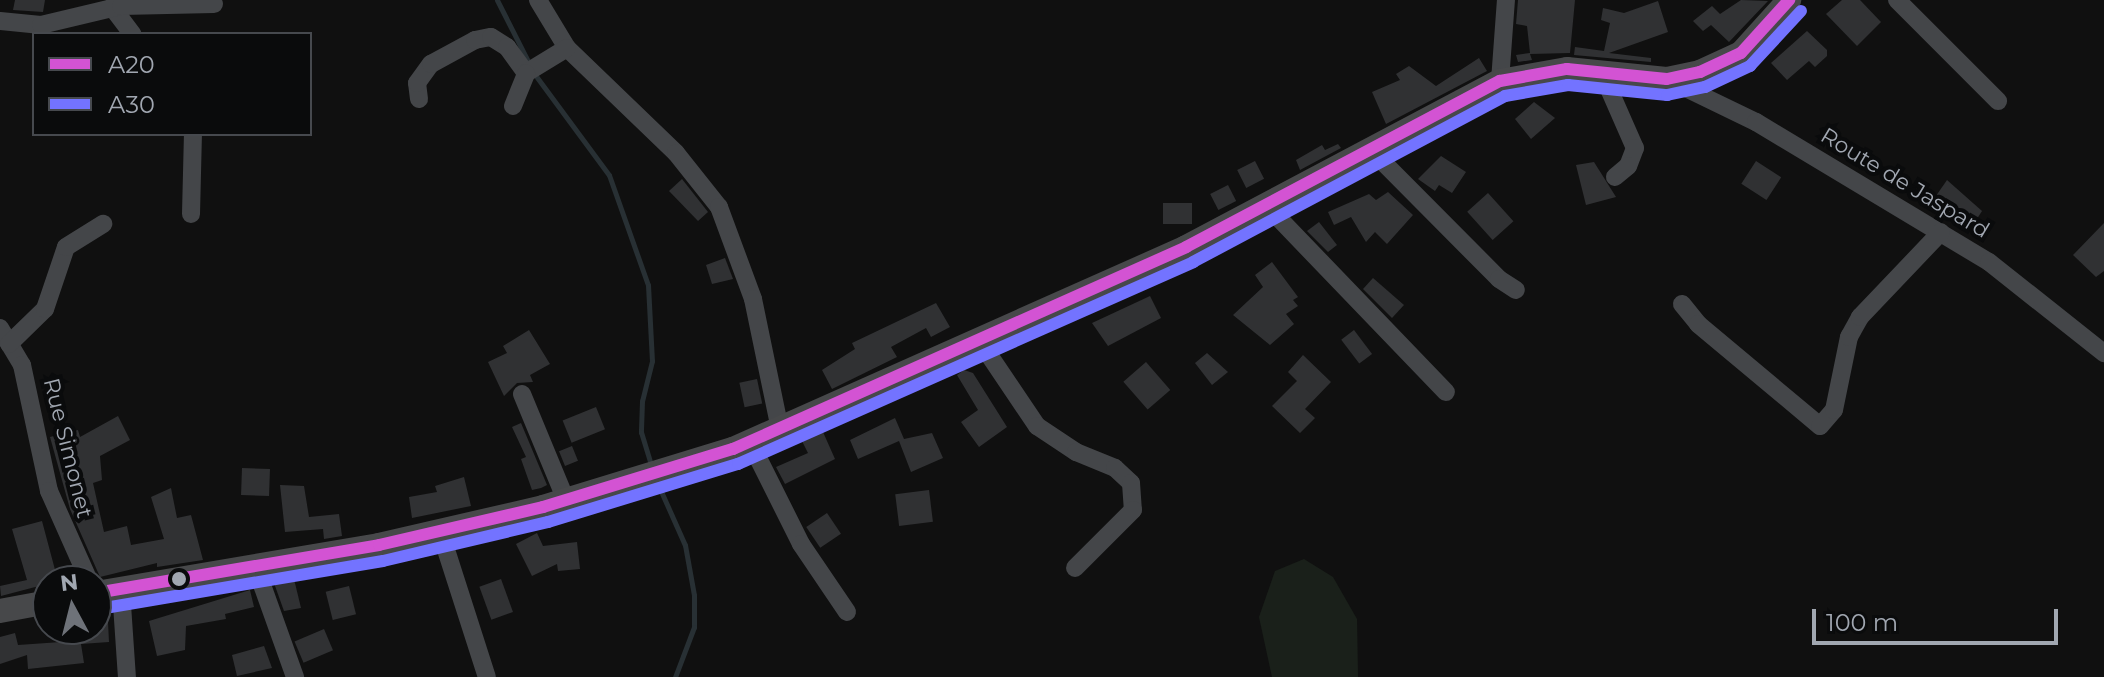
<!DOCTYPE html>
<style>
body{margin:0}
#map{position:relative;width:2104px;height:677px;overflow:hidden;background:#101010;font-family:Montserrat,sans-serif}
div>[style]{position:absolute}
.green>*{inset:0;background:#1a201a}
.stream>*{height:5px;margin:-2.5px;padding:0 2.5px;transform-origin:2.5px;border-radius:2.5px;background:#283034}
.building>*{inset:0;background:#303133;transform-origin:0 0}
.minor>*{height:18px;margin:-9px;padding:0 9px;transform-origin:9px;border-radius:9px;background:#444649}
.major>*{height:24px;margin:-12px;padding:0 12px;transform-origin:12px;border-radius:12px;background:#47484a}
.bus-1>*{height:12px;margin:-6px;padding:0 6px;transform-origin:6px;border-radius:6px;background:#d353d3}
.bus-2>*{height:12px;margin:-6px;padding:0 6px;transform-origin:6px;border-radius:6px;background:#7373ff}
.dots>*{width:22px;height:22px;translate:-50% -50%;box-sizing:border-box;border:4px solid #0a0b0c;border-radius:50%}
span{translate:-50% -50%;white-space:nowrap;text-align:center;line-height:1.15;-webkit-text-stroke:8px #0a0b0c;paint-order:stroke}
.street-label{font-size:22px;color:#a1a7b1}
.legend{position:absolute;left:32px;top:32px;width:280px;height:104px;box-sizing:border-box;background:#0a0b0c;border:2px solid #46494e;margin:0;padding:10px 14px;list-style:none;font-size:24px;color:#a1a7b1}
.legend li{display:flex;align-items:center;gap:16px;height:40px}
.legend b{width:40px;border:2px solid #46494e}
.north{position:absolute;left:32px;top:565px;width:80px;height:80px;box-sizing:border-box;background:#0a0b0c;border:2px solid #46494e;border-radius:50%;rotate:353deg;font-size:22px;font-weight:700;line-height:32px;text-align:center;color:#a1a7b1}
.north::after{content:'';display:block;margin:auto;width:28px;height:36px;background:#6e7279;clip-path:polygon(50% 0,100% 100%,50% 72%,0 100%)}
.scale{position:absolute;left:1812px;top:609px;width:246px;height:36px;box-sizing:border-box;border:4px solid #a1a7b1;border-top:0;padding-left:10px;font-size:24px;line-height:28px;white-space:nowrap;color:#a1a7b1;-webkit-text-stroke:6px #0a0b0c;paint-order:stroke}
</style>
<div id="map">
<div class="green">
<i style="clip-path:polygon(1304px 559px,1333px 577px,1357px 619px,1358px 677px,1272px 677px,1259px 617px,1275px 571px)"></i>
</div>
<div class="stream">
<i style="left:497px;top:0;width:71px;rotate:63.1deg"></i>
<i style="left:533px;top:72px;width:128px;rotate:53.6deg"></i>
<i style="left:609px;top:175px;width:117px;rotate:70.5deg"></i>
<i style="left:648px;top:285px;width:76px;rotate:87deg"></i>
<i style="left:652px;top:361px;width:41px;rotate:104deg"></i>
<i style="left:642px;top:401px;width:31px;rotate:92deg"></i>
<i style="left:641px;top:432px;width:37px;rotate:73deg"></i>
<i style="left:656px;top:480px;width:71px;rotate:66deg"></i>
<i style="left:685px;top:545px;width:51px;rotate:79.8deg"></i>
<i style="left:694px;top:595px;width:32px;rotate:90deg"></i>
<i style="left:694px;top:627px;width:53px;rotate:110.8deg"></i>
</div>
<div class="building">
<i style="clip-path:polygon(15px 0,45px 0,43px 12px,13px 10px)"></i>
<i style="clip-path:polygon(1518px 0,1575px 0,1570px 53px,1530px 54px,1532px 60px,1518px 62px,1516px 55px,1530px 53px,1527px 26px,1516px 24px)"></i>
<i style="clip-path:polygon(1741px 0,1768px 1px,1729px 42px,1711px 25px,1703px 31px,1693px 21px,1712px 6px,1720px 14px)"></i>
<i style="clip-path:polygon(1842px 0,1860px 0,1881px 22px,1857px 46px,1826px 14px)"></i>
<i style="clip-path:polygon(1658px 1px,1668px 32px,1609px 53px,1651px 58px,1651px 62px,1574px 55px,1575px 47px,1604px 51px,1610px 23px,1601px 20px,1603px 8px,1624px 13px)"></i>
<i style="clip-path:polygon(1807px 31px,1827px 50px,1827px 56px,1815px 67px,1809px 61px,1787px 80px,1771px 63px)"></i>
<i style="clip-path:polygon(1479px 58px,1487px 71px,1386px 124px,1372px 92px,1400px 80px,1396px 74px,1409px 66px,1436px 86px)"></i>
<i style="clip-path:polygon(1534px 102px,1555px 118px,1531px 139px,1515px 119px)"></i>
<i style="clip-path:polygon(1338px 144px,1341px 148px,1300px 170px,1296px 160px,1322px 145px,1325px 150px)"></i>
<i style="clip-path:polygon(1441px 156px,1466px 172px,1452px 193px,1439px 185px,1435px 191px,1418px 179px)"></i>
<i style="left:1255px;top:161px;width:20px;height:20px;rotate:63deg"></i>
<i style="left:1756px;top:161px;width:30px;height:27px;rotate:33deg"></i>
<i style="clip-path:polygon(1594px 162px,1616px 197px,1586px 205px,1576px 165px)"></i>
<i style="clip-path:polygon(682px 179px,708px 212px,698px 221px,669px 191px)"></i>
<i style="clip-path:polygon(1947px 180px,1982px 211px,1971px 228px,1929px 206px)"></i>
<i style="left:1228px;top:185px;width:18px;height:20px;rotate:63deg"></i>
<i style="clip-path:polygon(1388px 192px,1413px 215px,1387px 244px,1375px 232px,1366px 242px,1351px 217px,1334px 225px,1328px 212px,1369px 194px,1376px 200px)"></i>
<i style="left:1488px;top:193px;width:38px;height:28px;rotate:48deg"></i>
<i style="left:1192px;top:203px;width:21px;height:29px;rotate:90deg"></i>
<i style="clip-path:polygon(1319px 222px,1337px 245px,1328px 252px,1307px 231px)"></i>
<i style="clip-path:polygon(2104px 223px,2104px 271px,2096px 277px,2073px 255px)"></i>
<i style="clip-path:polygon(725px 258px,733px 279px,712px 284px,706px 265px)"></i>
<i style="clip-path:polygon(1272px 262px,1298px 297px,1293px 300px,1298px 306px,1286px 314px,1294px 324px,1270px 345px,1233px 315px,1263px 287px,1255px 275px)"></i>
<i style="clip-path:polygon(1373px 278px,1404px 305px,1392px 318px,1363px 289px)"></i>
<i style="clip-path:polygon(1150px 296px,1161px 318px,1108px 346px,1092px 323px)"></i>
<i style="clip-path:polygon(936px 303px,950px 327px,931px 337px,926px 328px,891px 347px,897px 357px,832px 389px,822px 370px,855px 349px,852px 343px)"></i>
<i style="clip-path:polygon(529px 330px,550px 364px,530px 375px,533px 382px,517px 383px,504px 396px,488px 362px,507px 353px,503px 346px)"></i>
<i style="left:1354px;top:330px;width:30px;height:16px;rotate:53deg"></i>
<i style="clip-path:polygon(1207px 353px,1228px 372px,1212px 385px,1195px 363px)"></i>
<i style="clip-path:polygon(1303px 355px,1331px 382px,1305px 409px,1315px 418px,1300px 433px,1272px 406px,1297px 381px,1288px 372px)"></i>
<i style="left:1146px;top:362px;width:37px;height:30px;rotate:49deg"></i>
<i style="clip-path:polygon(964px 370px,973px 373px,1007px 427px,979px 447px,961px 422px,978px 410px,957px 375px)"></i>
<i style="left:757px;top:379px;width:25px;height:18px;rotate:78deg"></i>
<i style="left:596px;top:407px;width:24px;height:36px;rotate:68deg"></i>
<i style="clip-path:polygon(118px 416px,130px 440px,100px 456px,102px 480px,93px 483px,104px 532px,127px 526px,131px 545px,164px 539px,151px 497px,171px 488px,177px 518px,191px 515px,203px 560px,157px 567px,157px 563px,100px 577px,70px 509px,50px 437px,78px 430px,80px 437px)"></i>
<i style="clip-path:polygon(895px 418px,904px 439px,932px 433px,943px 458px,911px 472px,899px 441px,858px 459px,850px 440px)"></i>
<i style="clip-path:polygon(521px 423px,547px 485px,541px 488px,532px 490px,521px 459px,526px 457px,512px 427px)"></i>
<i style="clip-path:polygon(823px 432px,835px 459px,785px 484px,776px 467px,808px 453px,802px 441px)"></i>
<i style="left:572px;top:446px;width:16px;height:14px;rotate:68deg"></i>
<i style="left:242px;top:468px;width:28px;height:27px;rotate:2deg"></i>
<i style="clip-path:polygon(464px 477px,471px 506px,412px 518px,409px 497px,437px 492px,435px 486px)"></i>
<i style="clip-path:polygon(280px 485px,304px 486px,309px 517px,339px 514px,342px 536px,324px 539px,323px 529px,285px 532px)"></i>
<i style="left:929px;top:490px;width:32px;height:34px;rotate:83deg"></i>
<i style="left:827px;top:513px;width:25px;height:25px;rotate:56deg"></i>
<i style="clip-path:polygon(42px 521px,58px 581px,1px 596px,0 586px,27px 580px,12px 529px)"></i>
<i style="clip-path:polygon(537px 533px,543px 546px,577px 542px,580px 569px,558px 571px,557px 564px,532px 576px,516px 544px)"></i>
<i style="clip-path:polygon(294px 579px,301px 608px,284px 611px,274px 583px)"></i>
<i style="left:501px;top:579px;width:35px;height:23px;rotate:70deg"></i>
<i style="left:349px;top:586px;width:29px;height:24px;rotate:76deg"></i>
<i style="clip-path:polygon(250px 590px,254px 607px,225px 614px,226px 619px,186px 626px,185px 650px,157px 656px,149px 621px)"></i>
<i style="clip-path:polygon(108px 622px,109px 642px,81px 644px,84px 663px,28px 669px,27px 655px,0 664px,0 637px,15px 633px,18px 645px,61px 642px,59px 629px,96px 629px)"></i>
<i style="left:324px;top:629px;width:23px;height:32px;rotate:67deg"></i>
<i style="clip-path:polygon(264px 646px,272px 668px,237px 676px,232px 655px)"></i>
</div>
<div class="minor">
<i style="left:538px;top:0;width:56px;rotate:58.9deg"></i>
<i style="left:567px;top:48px;width:151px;rotate:43.9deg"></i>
<i style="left:676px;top:153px;width:69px;rotate:51.5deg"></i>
<i style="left:719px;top:207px;width:98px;rotate:69.7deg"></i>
<i style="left:753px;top:299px;width:133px;rotate:78.3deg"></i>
<i style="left:1897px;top:0;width:143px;rotate:45deg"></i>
<i style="left:112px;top:7px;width:34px;rotate:53deg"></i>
<i style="left:0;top:21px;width:41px;rotate:5.6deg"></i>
<i style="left:41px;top:25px;width:82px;rotate:-13.4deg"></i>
<i style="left:121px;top:6px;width:93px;rotate:-1.2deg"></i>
<i style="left:1602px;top:73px;width:82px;rotate:66.3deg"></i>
<i style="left:1635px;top:148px;width:19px;rotate:111deg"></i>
<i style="left:1628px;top:166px;width:17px;rotate:140deg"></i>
<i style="left:1667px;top:79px;width:99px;rotate:25.8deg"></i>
<i style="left:1756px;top:122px;width:272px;rotate:31deg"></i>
<i style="left:1989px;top:262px;width:147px;rotate:38.4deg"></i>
<i style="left:1500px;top:81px;width:81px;rotate:-85.8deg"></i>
<i style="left:419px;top:99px;width:16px;rotate:-97deg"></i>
<i style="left:417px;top:83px;width:24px;rotate:-54deg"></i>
<i style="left:431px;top:64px;width:50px;rotate:-28.6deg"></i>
<i style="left:475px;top:40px;width:16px;rotate:-11deg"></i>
<i style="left:491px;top:37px;width:19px;rotate:32deg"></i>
<i style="left:507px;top:47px;width:32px;rotate:54deg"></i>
<i style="left:526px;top:73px;width:48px;rotate:-31.4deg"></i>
<i style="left:513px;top:106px;width:35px;rotate:-68deg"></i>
<i style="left:1373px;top:152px;width:179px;rotate:45.2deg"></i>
<i style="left:1499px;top:279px;width:20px;rotate:33deg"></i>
<i style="left:1267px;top:206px;width:258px;rotate:46.1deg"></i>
<i style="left:191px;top:214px;width:80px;rotate:-88.6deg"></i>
<i style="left:1682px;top:304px;width:26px;rotate:51deg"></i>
<i style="left:1698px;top:324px;width:159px;rotate:39.9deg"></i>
<i style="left:1820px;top:426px;width:21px;rotate:-49deg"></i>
<i style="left:1834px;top:410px;width:75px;rotate:-78.4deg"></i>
<i style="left:1849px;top:337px;width:23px;rotate:-61deg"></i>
<i style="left:1860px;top:317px;width:117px;rotate:-46.4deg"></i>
<i style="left:0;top:328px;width:43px;rotate:59.3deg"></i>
<i style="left:22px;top:365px;width:129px;rotate:77.9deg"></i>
<i style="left:49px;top:491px;width:98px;rotate:66deg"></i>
<i style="left:979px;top:340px;width:104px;rotate:56deg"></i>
<i style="left:1037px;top:426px;width:47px;rotate:33.7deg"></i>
<i style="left:1076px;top:452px;width:42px;rotate:22.3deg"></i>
<i style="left:1115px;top:468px;width:22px;rotate:43deg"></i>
<i style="left:1131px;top:483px;width:27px;rotate:86deg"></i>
<i style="left:1133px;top:510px;width:82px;rotate:135deg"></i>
<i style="left:9px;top:344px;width:50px;rotate:-44.2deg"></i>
<i style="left:45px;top:309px;width:65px;rotate:-71.3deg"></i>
<i style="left:66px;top:247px;width:44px;rotate:-31.9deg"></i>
<i style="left:522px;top:394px;width:115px;rotate:67.5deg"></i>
<i style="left:750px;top:442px;width:114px;rotate:63.4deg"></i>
<i style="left:801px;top:544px;width:82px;rotate:55.9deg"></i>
<i style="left:440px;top:531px;width:153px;rotate:72.2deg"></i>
<i style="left:256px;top:568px;width:116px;rotate:70.3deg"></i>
<i style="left:121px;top:590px;width:87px;rotate:86.1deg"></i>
</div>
<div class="major">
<i style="left:96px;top:593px;width:287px;rotate:-9.6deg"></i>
<i style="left:379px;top:545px;width:168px;rotate:-13deg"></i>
<i style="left:543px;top:507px;width:199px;rotate:-17deg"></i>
<i style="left:733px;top:449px;width:496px;rotate:-24deg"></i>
<i style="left:1186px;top:247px;width:355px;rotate:-27.9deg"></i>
<i style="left:1500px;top:81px;width:68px;rotate:-10.2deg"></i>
<i style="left:1567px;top:69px;width:100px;rotate:5.7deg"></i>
<i style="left:1667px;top:79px;width:34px;rotate:-12deg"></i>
<i style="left:1700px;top:72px;width:45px;rotate:-24.9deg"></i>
<i style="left:1741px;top:53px;width:72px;rotate:-47.8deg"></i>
<i style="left:0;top:611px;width:49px;rotate:-10.6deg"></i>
</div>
<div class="bus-1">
<i style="left:96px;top:593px;width:287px;rotate:-9.6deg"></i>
<i style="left:379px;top:545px;width:168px;rotate:-13deg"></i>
<i style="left:543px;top:507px;width:199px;rotate:-17deg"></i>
<i style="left:733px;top:449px;width:496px;rotate:-24deg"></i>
<i style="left:1186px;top:247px;width:355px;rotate:-27.9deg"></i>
<i style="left:1500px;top:81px;width:68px;rotate:-10.2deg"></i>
<i style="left:1567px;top:69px;width:100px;rotate:5.7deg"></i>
<i style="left:1667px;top:79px;width:34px;rotate:-12deg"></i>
<i style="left:1700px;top:72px;width:45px;rotate:-24.9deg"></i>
<i style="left:1741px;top:53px;width:72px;rotate:-47.8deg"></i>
</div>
<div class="bus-2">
<i style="left:99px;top:609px;width:288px;rotate:-9.6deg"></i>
<i style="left:383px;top:561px;width:170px;rotate:-13.3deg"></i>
<i style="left:548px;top:522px;width:199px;rotate:-17deg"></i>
<i style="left:738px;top:464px;width:498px;rotate:-23.9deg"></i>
<i style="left:1193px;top:262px;width:353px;rotate:-28deg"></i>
<i style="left:1505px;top:96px;width:64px;rotate:-9.9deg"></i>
<i style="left:1568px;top:85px;width:100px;rotate:5.8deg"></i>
<i style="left:1667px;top:95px;width:39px;rotate:-12deg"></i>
<i style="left:1705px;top:87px;width:50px;rotate:-25deg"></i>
<i style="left:1750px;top:66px;width:75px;rotate:-47.2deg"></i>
</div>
<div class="dots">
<i style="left:179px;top:579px;background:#a1a7b1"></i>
</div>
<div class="street-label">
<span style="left:1905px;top:183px;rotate:31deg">Route de Jaspard</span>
<span style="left:68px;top:448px;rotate:76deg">Rue Simonet</span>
</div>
<ul class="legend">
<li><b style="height:10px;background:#d353d3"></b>A20</li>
<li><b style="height:10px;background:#7373ff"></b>A30</li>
</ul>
<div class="north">N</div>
<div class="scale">100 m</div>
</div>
